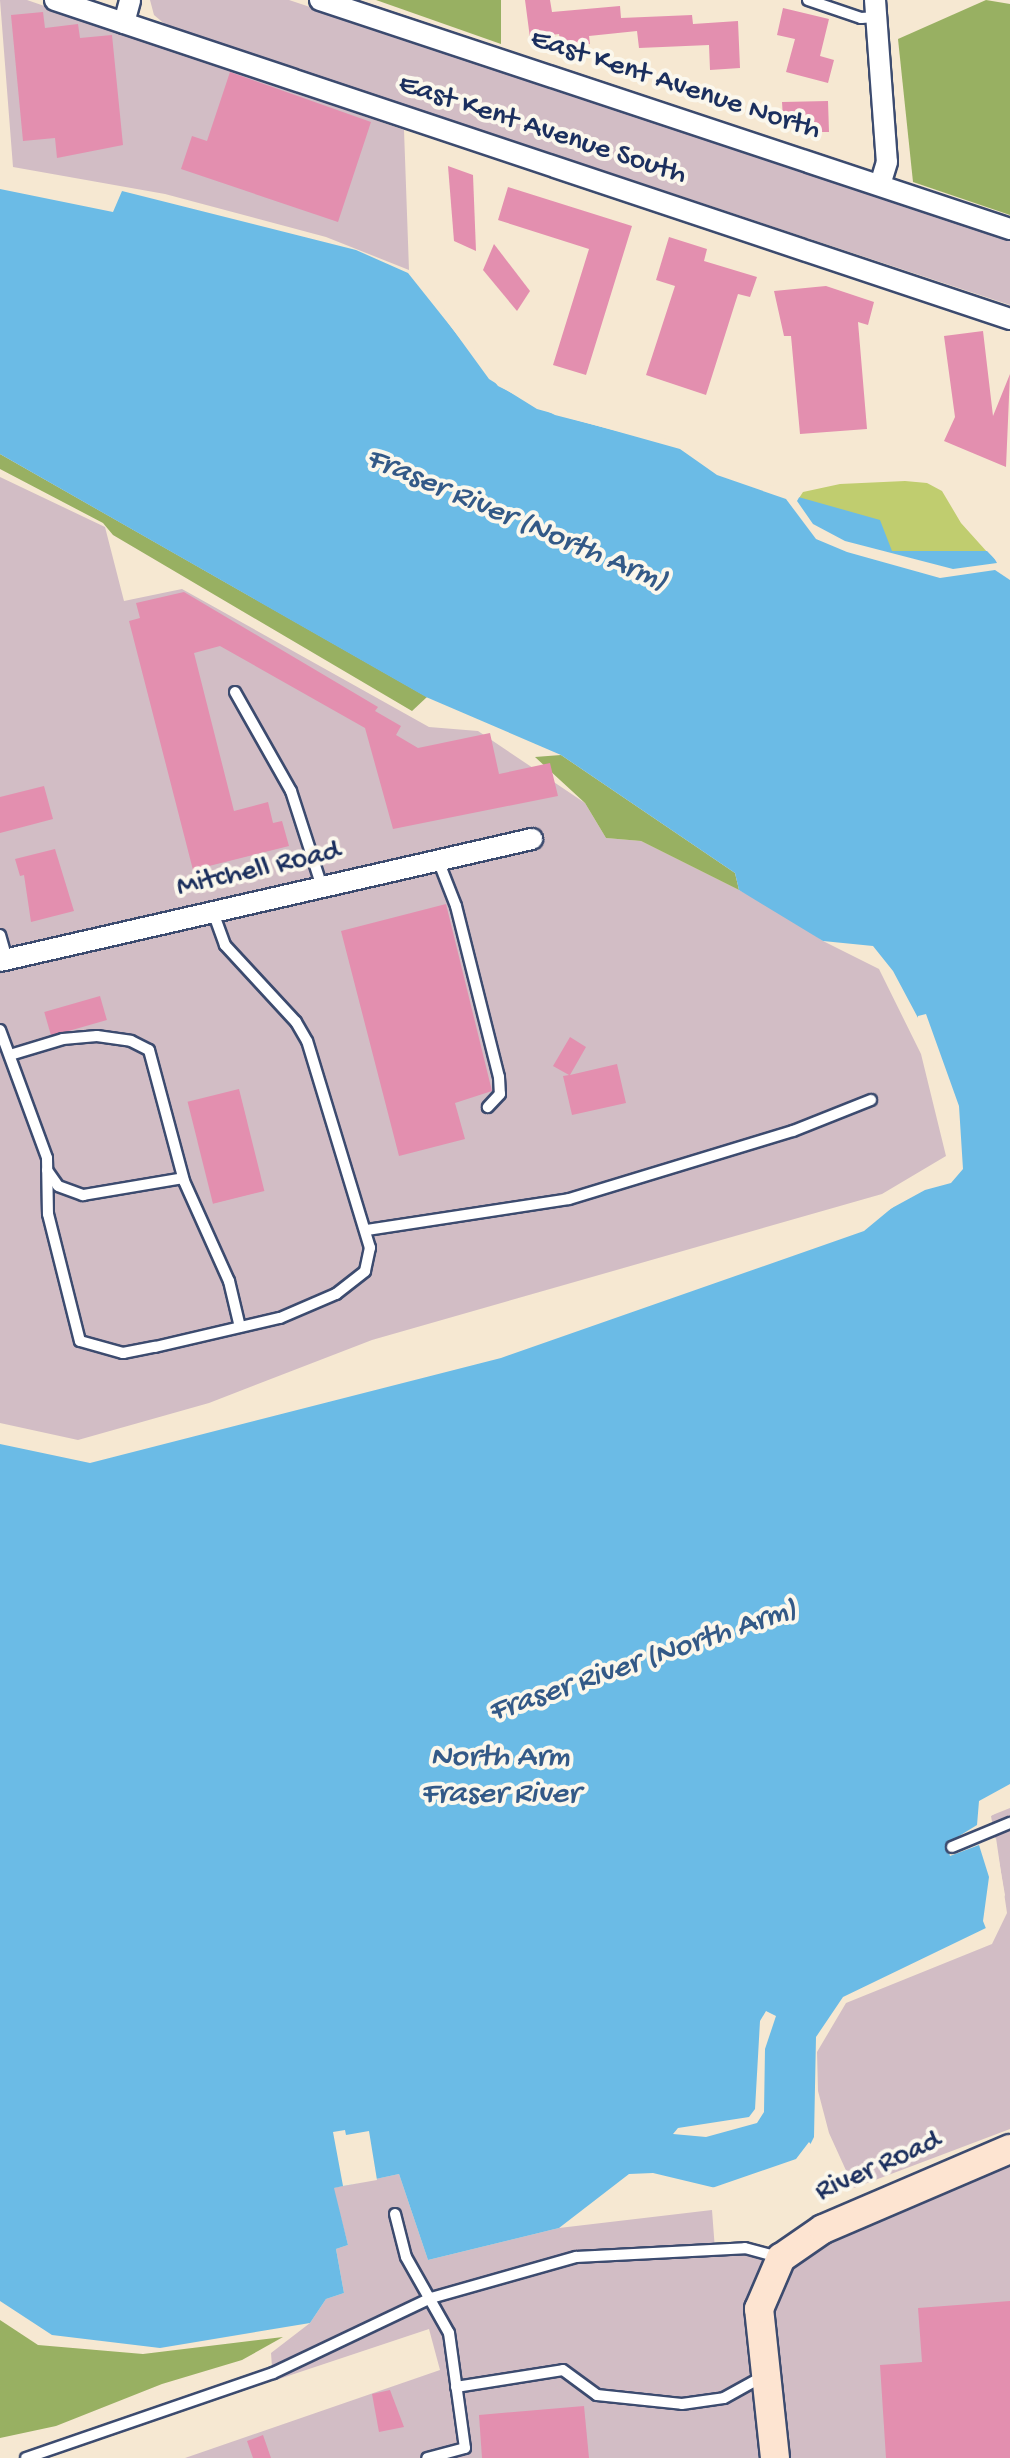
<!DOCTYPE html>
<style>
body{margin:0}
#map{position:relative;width:1010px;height:2458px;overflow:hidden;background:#f6e8d2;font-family:"Gochi Hand",sans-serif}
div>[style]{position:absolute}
.industrial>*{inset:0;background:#d2bdc5}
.green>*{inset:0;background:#c0cd6f}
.forest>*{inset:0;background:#98b062}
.water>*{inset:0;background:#6bbbe6}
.pier>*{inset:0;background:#f6e8d2}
.building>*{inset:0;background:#e38faf;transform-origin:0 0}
.roads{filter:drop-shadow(2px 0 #3c4b6f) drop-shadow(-2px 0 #3c4b6f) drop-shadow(0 2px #3c4b6f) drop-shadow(0 -2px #3c4b6f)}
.lane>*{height:10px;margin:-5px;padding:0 5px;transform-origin:5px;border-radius:5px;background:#fff}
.street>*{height:20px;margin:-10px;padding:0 10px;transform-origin:10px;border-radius:10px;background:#fff}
.secondary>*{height:28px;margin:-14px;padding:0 14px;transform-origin:14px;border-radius:14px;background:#fde4d1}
span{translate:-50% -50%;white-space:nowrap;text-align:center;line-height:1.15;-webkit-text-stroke:8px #fbf7ec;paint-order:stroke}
.street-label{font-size:30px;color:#1b2f5e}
.water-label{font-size:32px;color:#335987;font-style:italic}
</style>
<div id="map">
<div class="industrial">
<i style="clip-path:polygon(0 0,27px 0,404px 130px,409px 270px,326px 237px,165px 194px,13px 167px)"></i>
<i style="clip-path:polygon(150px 0,289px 0,1010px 241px,1010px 305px,167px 26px,154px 15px)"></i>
<i style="clip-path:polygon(0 477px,105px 527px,124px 601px,182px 589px,429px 727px,478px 731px,585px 803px,606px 838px,641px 841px,773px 907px,823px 941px,879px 969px,921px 1054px,946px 1156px,882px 1194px,372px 1340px,209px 1403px,78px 1440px,0 1423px)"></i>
<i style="clip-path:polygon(1010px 1808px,1010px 2129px,854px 2188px,829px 2133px,818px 2091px,817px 2052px,846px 2003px,992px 1944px,1007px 1913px,996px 1838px,950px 1856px,990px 1816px)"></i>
<i style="clip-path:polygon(1010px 2149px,1010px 2458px,185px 2458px,440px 2370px,429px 2329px,273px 2381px,271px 2353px,310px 2323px,326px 2299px,344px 2293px,336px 2249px,348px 2245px,333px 2188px,399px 2174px,428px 2260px,559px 2228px,712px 2210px,715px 2250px,745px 2248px,781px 2258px)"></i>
</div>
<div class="green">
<i style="clip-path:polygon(905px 481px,927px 483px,942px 491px,961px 523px,997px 563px,880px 551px,797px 501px,803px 492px,840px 484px)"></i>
</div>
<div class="forest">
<i style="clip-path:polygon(376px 0,501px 0,501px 44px)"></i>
<i style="clip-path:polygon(986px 0,1010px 4px,1010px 215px,913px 182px,898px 39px)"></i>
<i style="clip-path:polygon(0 454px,427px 697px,412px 711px,113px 535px,103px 523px,0 469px)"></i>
<i style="clip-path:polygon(561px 755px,735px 873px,739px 890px,641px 841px,606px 838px,585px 803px,535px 757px)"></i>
<i style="clip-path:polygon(0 2320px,38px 2345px,143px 2354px,283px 2337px,242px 2360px,162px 2384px,56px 2426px,0 2438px)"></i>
</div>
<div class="water">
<i style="clip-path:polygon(0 189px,113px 212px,122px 191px,356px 250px,408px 273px,498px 386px,555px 415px,676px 446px,724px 476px,880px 520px,892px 551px,987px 551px,1010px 575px,1010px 1799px,988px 1811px,1000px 1870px,988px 1927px,843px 1997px,816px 2037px,814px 2137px,802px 2161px,724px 2190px,653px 2173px,629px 2174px,559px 2228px,428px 2260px,399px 2174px,334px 2188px,348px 2245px,336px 2249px,344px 2293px,326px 2299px,310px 2323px,160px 2348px,52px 2335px,0 2301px,0 1444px,90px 1463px,501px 1358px,864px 1231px,922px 1183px,949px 1170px,956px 1157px,949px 1099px,925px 1031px,893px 971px,873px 946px,823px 941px,739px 890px,735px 873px,561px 755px,426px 697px,0 454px)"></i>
</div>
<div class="pier">
<i style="clip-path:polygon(417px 280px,431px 292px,501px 383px,557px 411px,678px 442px,726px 472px,801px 494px,797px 501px,813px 524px,845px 541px,953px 569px,997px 563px,988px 547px,1010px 569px,1010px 580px,995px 570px,940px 578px,847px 552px,816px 539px,786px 499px,717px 475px,680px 449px,537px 409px,489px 379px)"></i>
<i style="clip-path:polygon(926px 1014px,959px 1106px,963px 1169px,951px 1183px,925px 1190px,881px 1214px,920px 1180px,946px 1167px,952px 1156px,945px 1100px,918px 1024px,918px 1016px)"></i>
<i style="clip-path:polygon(1010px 1784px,1010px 1804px,991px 1816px,1005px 1895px,987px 1931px,983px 1921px,989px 1877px,979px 1845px,950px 1856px,946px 1844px,977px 1825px,979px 1801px)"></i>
<i style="clip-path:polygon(766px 2011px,776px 2016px,765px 2049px,764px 2112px,757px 2123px,706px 2137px,673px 2134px,678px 2128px,749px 2117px,755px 2109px,760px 2021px)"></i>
<i style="clip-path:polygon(345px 2130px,346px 2135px,369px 2131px,377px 2180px,343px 2186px,333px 2132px)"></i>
<i style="clip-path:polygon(809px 2142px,813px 2147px,803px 2165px,725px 2194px,709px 2189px,796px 2159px)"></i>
</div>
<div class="building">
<i style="clip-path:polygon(525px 0,550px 0,552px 12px,620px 6px,621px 18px,692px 15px,693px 24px,738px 21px,740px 68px,710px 70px,709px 45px,639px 48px,637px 31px,589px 36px,590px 44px,561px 47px,559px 34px,530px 38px)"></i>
<i style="clip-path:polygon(783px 8px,829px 19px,820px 56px,834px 60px,828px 83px,786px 72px,795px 39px,777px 35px)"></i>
<i style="clip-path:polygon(43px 12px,45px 28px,78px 24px,80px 38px,112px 35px,123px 145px,57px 158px,55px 138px,23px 141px,11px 15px)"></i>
<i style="clip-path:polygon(230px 72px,371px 122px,338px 222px,181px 169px,192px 136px,207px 141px)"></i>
<i style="clip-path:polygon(828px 101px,829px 132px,792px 132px,792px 118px,783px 118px,782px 102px)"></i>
<i style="clip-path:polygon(448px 166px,473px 175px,476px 251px,454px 241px)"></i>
<i style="clip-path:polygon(508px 187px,632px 226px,586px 375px,553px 365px,589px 249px,498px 220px)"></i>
<i style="clip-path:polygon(669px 237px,707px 249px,704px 261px,757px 277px,750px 297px,738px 294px,706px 395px,646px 375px,675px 286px,656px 280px)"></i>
<i style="clip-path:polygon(494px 244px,530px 291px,517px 311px,483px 270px)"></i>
<i style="clip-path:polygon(826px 286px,874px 302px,868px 325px,858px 322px,867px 429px,800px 434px,791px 336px,784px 336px,774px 291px)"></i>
<i style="clip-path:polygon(983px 331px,993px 416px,1010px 374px,1006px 467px,944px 441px,955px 417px,944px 336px)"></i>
<i style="clip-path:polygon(184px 592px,378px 707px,375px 711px,401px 726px,396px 735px,418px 748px,490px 733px,499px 774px,550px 763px,558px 796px,393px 829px,365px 728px,220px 646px,194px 653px,234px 811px,268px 802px,273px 823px,282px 821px,289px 846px,193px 870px,129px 621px,140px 618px,136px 603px)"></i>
<i style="clip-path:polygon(44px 786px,53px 819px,0 833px,0 797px)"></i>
<i style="clip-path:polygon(55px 849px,74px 911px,31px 922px,24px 875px,20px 876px,15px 859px)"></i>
<i style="clip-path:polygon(446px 904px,492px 1091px,455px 1103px,465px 1139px,399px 1156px,341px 931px)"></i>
<i style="left:100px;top:996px;width:25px;height:58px;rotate:74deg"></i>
<i style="clip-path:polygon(570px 1037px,586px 1047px,570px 1075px,617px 1064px,626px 1103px,572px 1115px,563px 1076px,569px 1075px,553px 1066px)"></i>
<i style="left:239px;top:1089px;width:105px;height:53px;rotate:76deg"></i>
<i style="clip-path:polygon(1010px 2301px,1010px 2458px,886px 2458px,880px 2365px,922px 2362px,918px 2308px)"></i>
<i style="clip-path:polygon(390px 2390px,404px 2427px,379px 2432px,372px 2394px)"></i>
<i style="clip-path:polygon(584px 2406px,589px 2458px,482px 2458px,479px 2415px)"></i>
<i style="clip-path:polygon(263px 2435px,271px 2458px,253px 2458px,247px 2441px)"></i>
</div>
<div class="roads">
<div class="lane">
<i style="left:808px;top:0;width:56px;rotate:18.8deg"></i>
<i style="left:861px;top:18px;width:15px;rotate:-4deg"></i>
<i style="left:235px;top:692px;width:114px;rotate:60.5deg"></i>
<i style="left:291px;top:791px;width:101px;rotate:72.1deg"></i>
<i style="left:438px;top:860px;width:49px;rotate:68.6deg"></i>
<i style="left:456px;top:906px;width:176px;rotate:75.9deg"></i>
<i style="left:499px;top:1077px;width:17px;rotate:87deg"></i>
<i style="left:500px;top:1094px;width:18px;rotate:133deg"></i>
<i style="left:0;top:935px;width:25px;rotate:74deg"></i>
<i style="left:0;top:1030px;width:136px;rotate:69.8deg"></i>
<i style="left:47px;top:1158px;width:56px;rotate:89deg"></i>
<i style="left:48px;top:1214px;width:131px;rotate:75.9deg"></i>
<i style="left:80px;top:1341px;width:45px;rotate:15.6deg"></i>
<i style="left:123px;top:1353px;width:33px;rotate:-11deg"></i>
<i style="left:155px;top:1347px;width:128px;rotate:-13.1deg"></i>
<i style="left:280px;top:1318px;width:61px;rotate:-23.2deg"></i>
<i style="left:336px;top:1294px;width:37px;rotate:-38deg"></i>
<i style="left:365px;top:1271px;width:24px;rotate:-78deg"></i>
<i style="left:370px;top:1248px;width:216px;rotate:-106.9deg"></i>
<i style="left:307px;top:1041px;width:22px;rotate:-120deg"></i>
<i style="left:296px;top:1022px;width:105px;rotate:-132.7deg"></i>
<i style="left:225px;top:945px;width:35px;rotate:-110deg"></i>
<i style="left:10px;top:1055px;width:55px;rotate:-16.8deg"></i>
<i style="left:63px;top:1039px;width:34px;rotate:-5deg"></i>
<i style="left:97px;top:1036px;width:34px;rotate:8deg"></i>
<i style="left:131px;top:1041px;width:20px;rotate:27deg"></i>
<i style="left:149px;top:1050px;width:136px;rotate:75deg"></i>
<i style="left:184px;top:1181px;width:110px;rotate:65.8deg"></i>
<i style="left:229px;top:1281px;width:47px;rotate:76.6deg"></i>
<i style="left:47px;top:1170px;width:19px;rotate:55deg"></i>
<i style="left:58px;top:1186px;width:27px;rotate:20deg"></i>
<i style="left:83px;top:1195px;width:101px;rotate:-9.6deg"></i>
<i style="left:367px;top:1230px;width:204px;rotate:-8.7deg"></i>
<i style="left:569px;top:1199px;width:234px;rotate:-16.9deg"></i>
<i style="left:793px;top:1131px;width:84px;rotate:-21.7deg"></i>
<i style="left:952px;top:1847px;width:63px;rotate:-22.5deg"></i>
<i style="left:395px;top:2214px;width:44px;rotate:75.7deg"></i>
<i style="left:406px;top:2257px;width:87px;rotate:60.5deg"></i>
<i style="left:449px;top:2333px;width:116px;rotate:82.1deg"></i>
<i style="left:465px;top:2448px;width:39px;rotate:165deg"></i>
<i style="left:456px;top:2387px;width:108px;rotate:-9deg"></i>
<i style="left:563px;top:2370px;width:42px;rotate:36.3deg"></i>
<i style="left:597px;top:2395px;width:85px;rotate:6deg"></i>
<i style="left:682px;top:2404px;width:42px;rotate:-8.1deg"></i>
<i style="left:724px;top:2398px;width:43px;rotate:-28.9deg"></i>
<i style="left:26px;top:2458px;width:261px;rotate:-19deg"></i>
<i style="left:273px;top:2373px;width:175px;rotate:-25.4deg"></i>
<i style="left:431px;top:2298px;width:151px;rotate:-15.8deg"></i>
<i style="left:576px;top:2257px;width:169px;rotate:-3deg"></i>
<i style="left:745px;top:2248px;width:34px;rotate:15deg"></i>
</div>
<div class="street">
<i style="left:55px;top:0;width:1007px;rotate:18.47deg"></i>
<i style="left:320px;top:0;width:727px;rotate:18.36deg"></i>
<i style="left:875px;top:0;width:162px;rotate:85.8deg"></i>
<i style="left:887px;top:162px;width:24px;rotate:107deg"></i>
<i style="left:124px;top:23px;width:24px;rotate:-75deg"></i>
<i style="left:0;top:961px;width:546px;rotate:-12.92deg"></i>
</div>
<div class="secondary">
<i style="left:775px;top:2458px;width:150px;rotate:-96.1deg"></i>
<i style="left:759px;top:2309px;width:56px;rotate:-66.7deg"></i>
<i style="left:781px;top:2258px;width:51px;rotate:-34.6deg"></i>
<i style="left:823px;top:2229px;width:203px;rotate:-23.2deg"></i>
</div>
</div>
<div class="street-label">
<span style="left:675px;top:86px;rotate:18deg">East Kent Avenue North</span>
<span style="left:542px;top:131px;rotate:18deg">East Kent Avenue South</span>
<span style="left:259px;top:871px;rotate:-13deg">Mitchell Road</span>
<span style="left:879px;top:2168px;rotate:-24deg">River Road</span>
</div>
<div class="water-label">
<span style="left:516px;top:521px;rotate:23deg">Fraser River (North Arm)</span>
<span style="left:643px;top:1662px;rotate:-19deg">Fraser River (North Arm)</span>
<span style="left:500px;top:1777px">North Arm<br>Fraser River</span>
</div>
</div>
